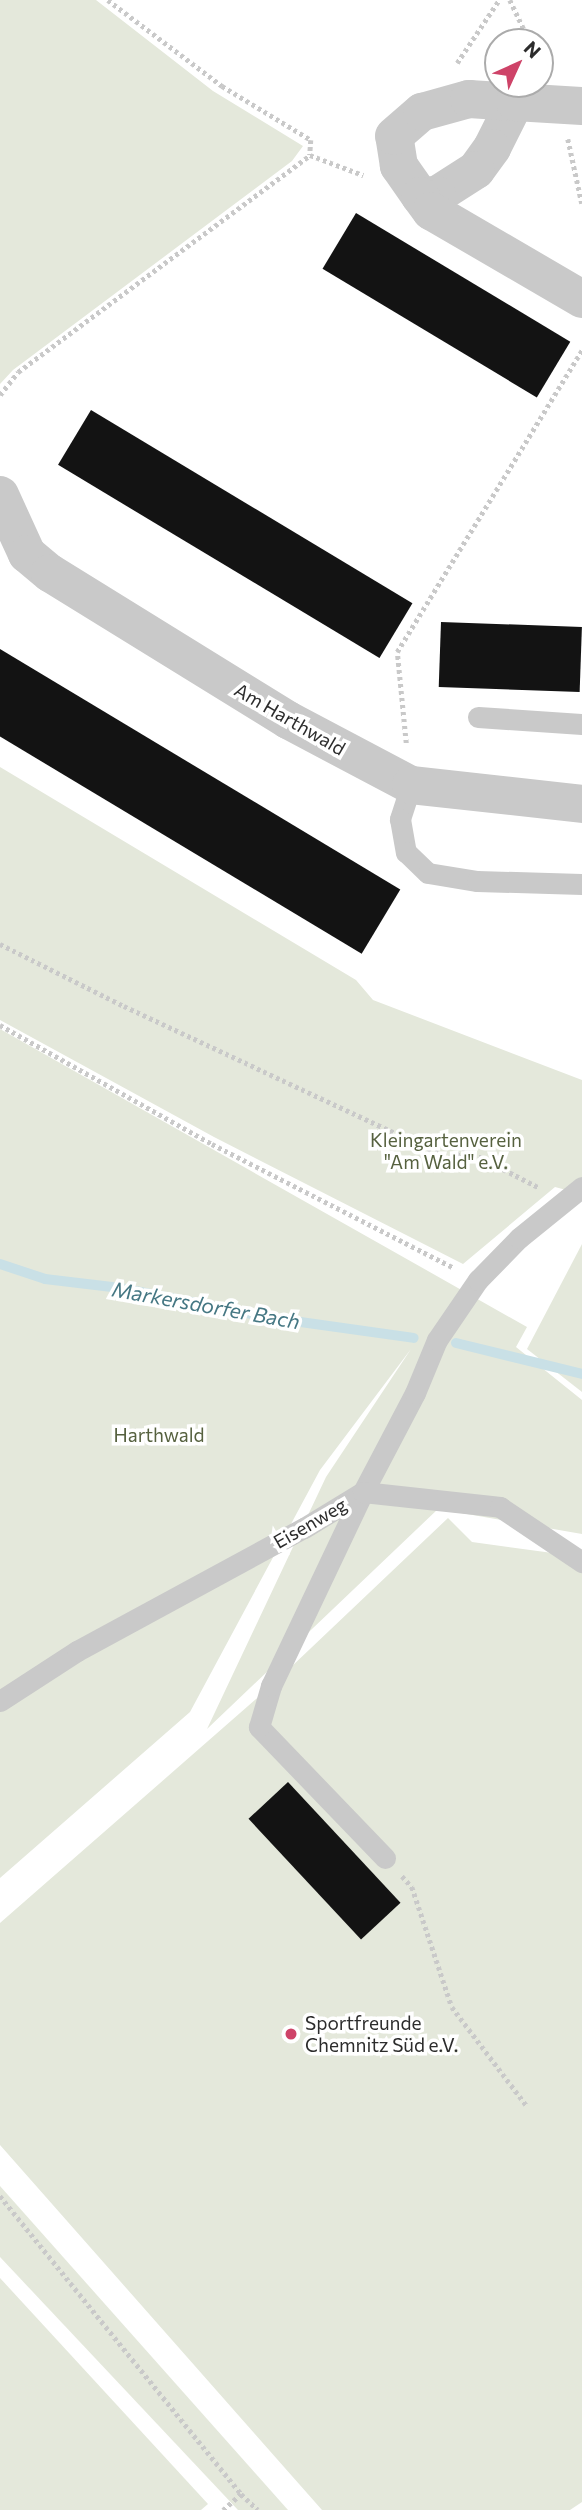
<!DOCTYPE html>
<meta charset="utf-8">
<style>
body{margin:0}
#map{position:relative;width:582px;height:2510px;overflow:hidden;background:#fff;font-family:Commissioner,sans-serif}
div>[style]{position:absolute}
.green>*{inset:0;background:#e4e8db}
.stream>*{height:10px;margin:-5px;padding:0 5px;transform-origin:5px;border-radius:5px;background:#c9e0e6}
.building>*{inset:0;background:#131313;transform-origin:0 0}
.path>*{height:4.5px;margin-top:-2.25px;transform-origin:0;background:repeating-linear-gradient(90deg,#c9c9c9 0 3.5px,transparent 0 7px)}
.lane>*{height:21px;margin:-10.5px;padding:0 10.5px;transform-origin:10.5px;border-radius:10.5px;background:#c9c9c9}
.street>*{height:38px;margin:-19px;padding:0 19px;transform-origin:19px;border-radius:19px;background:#c9c9c9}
.dots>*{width:19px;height:19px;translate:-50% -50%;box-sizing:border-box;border:4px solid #fff;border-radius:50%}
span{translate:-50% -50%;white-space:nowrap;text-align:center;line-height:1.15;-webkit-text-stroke:7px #fff;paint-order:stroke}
.street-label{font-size:19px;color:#2c2c2c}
.park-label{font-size:19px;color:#56613f}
.poi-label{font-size:19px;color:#2c2c2c}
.left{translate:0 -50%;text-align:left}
.water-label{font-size:21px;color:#457783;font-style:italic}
.north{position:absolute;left:484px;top:28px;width:70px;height:70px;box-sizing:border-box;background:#fff;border:2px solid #ababab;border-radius:50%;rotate:45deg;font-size:19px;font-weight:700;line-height:28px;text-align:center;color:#2c2c2c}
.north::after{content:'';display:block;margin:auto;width:24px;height:32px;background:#ce4368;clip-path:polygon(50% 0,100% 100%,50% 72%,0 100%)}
</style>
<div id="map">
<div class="green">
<i style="clip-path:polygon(0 0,96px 0,213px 91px,303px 146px,292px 161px,13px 370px,0 384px)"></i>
<i style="clip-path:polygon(0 767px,356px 980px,373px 1000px,582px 1080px,582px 1179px,570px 1191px,555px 1187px,463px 1264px,214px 1137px,0 1020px)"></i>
<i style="clip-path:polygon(0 1029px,527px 1327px,516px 1347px,582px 1400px,582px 1534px,438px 1509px,207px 1729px,326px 1477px,411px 1349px,320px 1470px,190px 1712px,0 1878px)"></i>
<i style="clip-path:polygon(582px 1244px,582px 1392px,527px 1349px)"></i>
<i style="clip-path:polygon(448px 1518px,472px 1542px,582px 1557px,582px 2502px,570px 2510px,322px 2510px,0 2145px,0 1923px,271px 1686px)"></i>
<i style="clip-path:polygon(0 2186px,288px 2510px,238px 2510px,0 2257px)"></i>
<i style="clip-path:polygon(0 2278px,208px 2504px,201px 2510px,0 2510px)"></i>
</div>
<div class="stream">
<i style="left:0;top:1264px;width:47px;rotate:18.4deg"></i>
<i style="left:45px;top:1279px;width:76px;rotate:6.8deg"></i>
<i style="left:120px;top:1288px;width:155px;rotate:11.2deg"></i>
<i style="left:272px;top:1318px;width:143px;rotate:8deg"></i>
<i style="left:456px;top:1343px;width:130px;rotate:13.8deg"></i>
</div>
<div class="building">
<i style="left:356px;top:213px;width:250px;height:65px;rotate:31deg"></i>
<i style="left:91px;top:410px;width:375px;height:64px;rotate:31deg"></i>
<i style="left:441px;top:622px;width:141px;height:65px;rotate:2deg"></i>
<i style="left:0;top:649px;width:467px;height:75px;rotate:31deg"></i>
<i style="left:288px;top:1782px;width:165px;height:54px;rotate:47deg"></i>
</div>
<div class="path">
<i style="left:108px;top:0;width:143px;rotate:37deg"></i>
<i style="left:222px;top:86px;width:104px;rotate:31.2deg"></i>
<i style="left:311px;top:140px;width:15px;rotate:94deg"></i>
<i style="left:310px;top:155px;width:57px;rotate:20.7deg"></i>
<i style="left:510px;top:0;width:47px;rotate:64.5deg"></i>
<i style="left:457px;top:63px;width:76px;rotate:-56.3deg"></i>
<i style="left:568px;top:139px;width:66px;rotate:77.8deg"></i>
<i style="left:0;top:395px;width:29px;rotate:-52deg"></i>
<i style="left:18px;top:372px;width:364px;rotate:-36.6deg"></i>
<i style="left:406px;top:743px;width:91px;rotate:-95.6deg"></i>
<i style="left:397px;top:652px;width:354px;rotate:-58.5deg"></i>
<i style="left:0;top:944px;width:139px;rotate:26.6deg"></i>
<i style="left:124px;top:1006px;width:361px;rotate:25.1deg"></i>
<i style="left:451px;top:1159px;width:17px;rotate:-31deg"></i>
<i style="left:466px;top:1150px;width:83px;rotate:27.2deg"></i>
<i style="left:0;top:1025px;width:243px;rotate:29.3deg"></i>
<i style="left:212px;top:1144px;width:270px;rotate:27.1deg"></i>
<i style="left:402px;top:1876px;width:15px;rotate:48deg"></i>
<i style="left:412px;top:1887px;width:126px;rotate:71.6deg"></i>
<i style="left:452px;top:2007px;width:124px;rotate:52.9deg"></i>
<i style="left:0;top:2196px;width:383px;rotate:51deg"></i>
<i style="left:241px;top:2494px;width:23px;rotate:43deg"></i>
<i style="left:223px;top:2510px;width:24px;rotate:-42deg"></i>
</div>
<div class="lane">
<i style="left:478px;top:717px;width:104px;rotate:3.9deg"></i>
<i style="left:411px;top:785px;width:36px;rotate:108deg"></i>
<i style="left:400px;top:819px;width:34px;rotate:80deg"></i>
<i style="left:406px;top:852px;width:30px;rotate:44deg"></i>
<i style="left:428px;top:873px;width:50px;rotate:9.3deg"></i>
<i style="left:477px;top:881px;width:105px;rotate:1.6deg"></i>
<i style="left:0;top:1701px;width:92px;rotate:-33deg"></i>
<i style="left:77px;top:1651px;width:258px;rotate:-28.5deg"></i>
<i style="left:304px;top:1528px;width:69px;rotate:-31.4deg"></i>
<i style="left:363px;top:1492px;width:112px;rotate:-62.3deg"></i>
<i style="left:415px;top:1393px;width:57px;rotate:-67.5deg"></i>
<i style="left:437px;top:1340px;width:73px;rotate:-55.7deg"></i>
<i style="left:478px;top:1280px;width:59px;rotate:-45.7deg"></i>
<i style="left:519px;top:1238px;width:81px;rotate:-39deg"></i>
<i style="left:385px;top:1858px;width:182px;rotate:-133.9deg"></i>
<i style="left:259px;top:1727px;width:43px;rotate:-73.7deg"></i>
<i style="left:271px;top:1686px;width:215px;rotate:-64.6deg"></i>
<i style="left:363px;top:1492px;width:138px;rotate:6.2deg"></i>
<i style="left:500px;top:1507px;width:99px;rotate:33.9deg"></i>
</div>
<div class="street">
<i style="left:515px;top:102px;width:51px;rotate:116.6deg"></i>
<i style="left:492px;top:148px;width:27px;rotate:126deg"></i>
<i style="left:476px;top:170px;width:46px;rotate:147.3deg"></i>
<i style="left:437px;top:195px;width:17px;rotate:177deg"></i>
<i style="left:420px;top:196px;width:37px;rotate:-125deg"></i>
<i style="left:399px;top:166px;width:30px;rotate:-99deg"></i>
<i style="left:394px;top:136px;width:37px;rotate:-41deg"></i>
<i style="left:422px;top:112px;width:49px;rotate:-15.5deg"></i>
<i style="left:469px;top:99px;width:46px;rotate:3.7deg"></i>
<i style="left:515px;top:102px;width:67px;rotate:3.4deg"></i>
<i style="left:420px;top:196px;width:19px;rotate:54deg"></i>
<i style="left:431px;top:211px;width:175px;rotate:30.2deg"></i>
<i style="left:0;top:495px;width:65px;rotate:65.4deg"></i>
<i style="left:27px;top:554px;width:30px;rotate:40deg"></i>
<i style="left:50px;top:573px;width:280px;rotate:31.7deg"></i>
<i style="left:288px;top:720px;width:139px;rotate:27.9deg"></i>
<i style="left:411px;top:785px;width:172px;rotate:6.3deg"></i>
</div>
<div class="dots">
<i style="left:291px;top:2034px;background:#ce4368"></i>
</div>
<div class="street-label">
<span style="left:290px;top:719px;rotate:30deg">Am Harthwald</span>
<span style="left:310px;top:1523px;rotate:-30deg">Eisenweg</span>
</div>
<div class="park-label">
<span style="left:446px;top:1151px">Kleingartenverein<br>"Am Wald" e.V.</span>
<span style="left:159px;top:1435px">Harthwald</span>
</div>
<div class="poi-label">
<span class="left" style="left:305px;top:2034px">Sportfreunde<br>Chemnitz Süd e.V.</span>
</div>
<div class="water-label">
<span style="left:206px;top:1305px;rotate:10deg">Markersdorfer Bach</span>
</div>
<div class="north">N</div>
</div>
